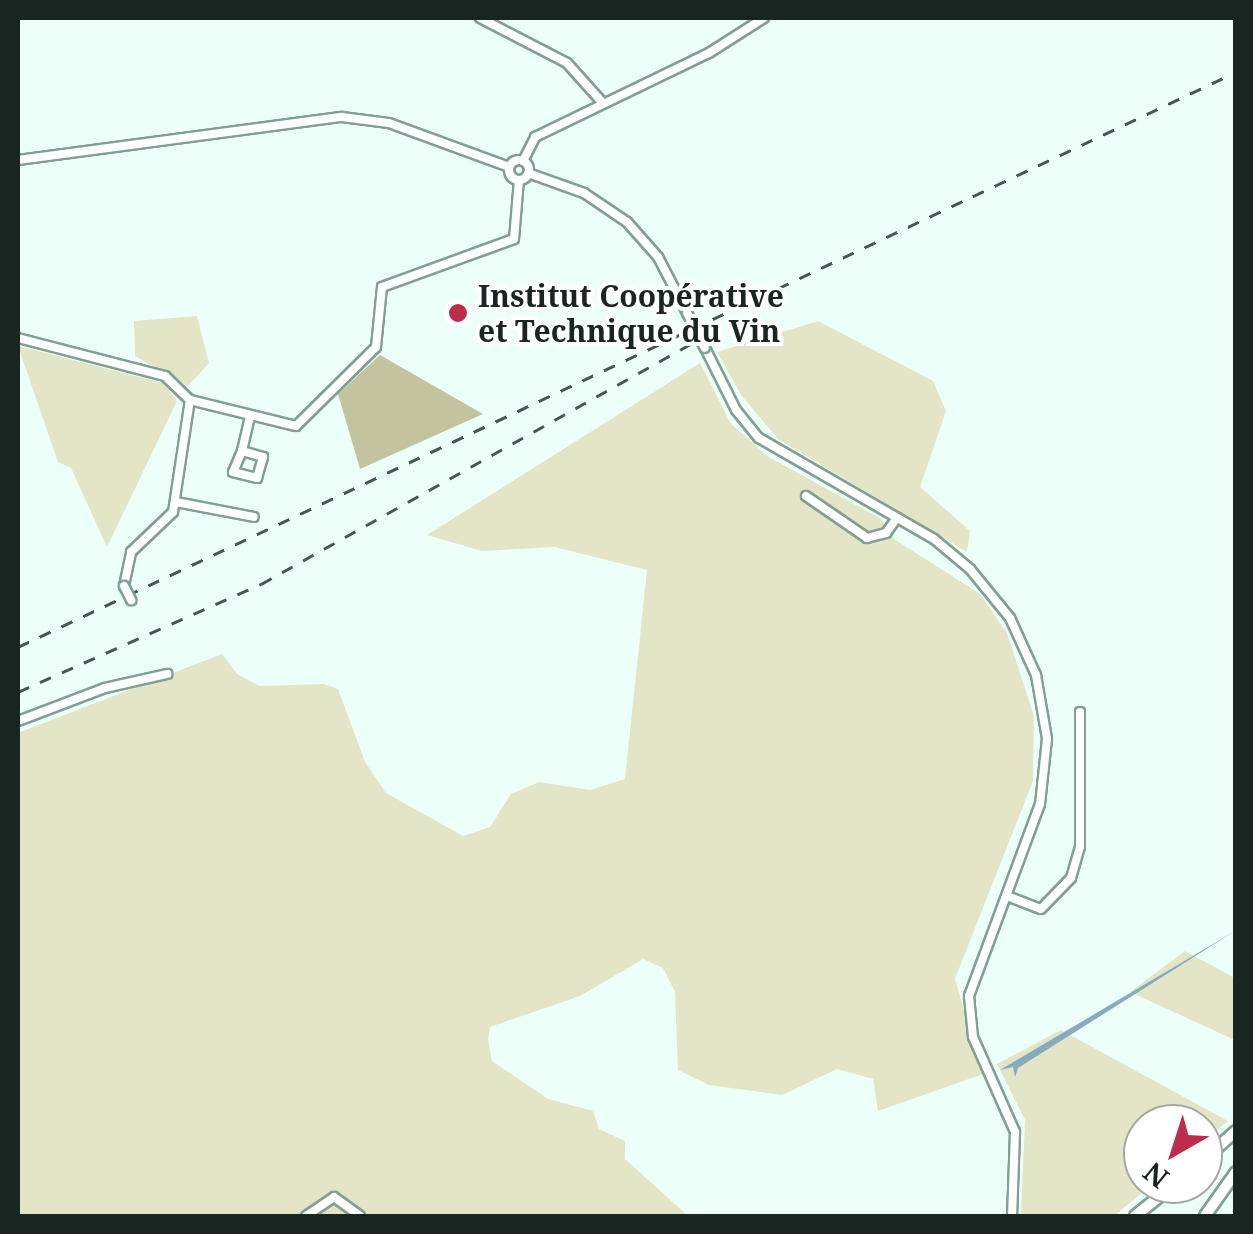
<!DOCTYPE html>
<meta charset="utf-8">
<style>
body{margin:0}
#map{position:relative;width:1253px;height:1234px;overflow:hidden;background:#ecfff8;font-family:"Noto Serif",serif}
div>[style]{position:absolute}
.green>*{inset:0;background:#e4e5c6}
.forest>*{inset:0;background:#c3c39f}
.water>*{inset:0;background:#87aabf}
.roads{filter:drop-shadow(2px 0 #829f94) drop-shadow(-2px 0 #829f94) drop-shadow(0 2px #829f94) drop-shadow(0 -2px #829f94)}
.minor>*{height:8px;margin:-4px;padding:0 4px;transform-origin:4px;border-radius:4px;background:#fff}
.minor>.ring{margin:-4px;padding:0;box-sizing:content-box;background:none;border:8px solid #fff;border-radius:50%}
.major>*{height:10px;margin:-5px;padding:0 5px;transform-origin:5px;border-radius:5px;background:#fff}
.rail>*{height:2.5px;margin-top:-1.25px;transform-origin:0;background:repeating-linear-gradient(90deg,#485651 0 12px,transparent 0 24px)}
.bridges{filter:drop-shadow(2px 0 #829f94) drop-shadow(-2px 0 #829f94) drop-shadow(0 2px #829f94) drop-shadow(0 -2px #829f94)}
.minor-bridge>*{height:8px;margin:-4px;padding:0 4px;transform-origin:4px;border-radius:4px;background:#fff}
.dots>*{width:28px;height:28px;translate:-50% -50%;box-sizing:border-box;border:5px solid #fff;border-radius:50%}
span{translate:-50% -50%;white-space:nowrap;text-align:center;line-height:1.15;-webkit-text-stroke:8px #fff;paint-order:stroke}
.poi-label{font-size:30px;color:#192521;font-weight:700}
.left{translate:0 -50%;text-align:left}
.frame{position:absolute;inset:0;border:20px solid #192521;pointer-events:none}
.north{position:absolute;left:1123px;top:1104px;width:100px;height:100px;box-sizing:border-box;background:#fff;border:2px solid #a3a8a6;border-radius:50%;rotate:219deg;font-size:28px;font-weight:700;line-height:40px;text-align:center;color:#192521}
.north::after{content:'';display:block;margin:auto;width:35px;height:45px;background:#bd2c4b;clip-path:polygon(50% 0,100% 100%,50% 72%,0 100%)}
</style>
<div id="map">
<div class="green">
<i style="clip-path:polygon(197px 316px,209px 363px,188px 386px,135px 356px,134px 321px)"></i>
<i style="clip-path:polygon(818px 321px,933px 381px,946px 411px,920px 487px,970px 531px,967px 552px,778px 439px,741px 395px,717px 352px)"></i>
<i style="clip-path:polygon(18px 346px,163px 383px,177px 401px,107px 547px,71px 468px,58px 462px)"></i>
<i style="clip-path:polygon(700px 363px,731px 424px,769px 457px,881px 519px,894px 539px,980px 594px,1007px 633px,1034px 716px,1033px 781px,955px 979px,983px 1074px,878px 1111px,873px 1079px,837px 1069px,782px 1095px,709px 1085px,678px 1070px,675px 992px,663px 968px,643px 959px,580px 996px,490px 1027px,488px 1040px,492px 1061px,548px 1099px,593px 1111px,599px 1129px,625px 1141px,625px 1159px,688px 1216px,18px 1216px,18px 733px,222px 654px,237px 674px,259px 686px,324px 684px,338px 689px,365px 762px,386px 793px,463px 836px,490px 827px,511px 794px,539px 782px,590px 790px,625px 779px,647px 570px,555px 547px,482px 551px,427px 535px)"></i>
<i style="clip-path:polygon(1185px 951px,1235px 978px,1235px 1040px,1130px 992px)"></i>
<i style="clip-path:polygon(1061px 1030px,1228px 1121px,1203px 1141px,1203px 1124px,1143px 1124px,1143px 1184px,1153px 1184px,1114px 1216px,1021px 1216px,1025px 1120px,997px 1064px)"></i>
</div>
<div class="forest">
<i style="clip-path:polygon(380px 355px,483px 414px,360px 469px,338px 394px)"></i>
</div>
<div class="water">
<i style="clip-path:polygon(1235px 931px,1018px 1068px,1015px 1077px,1013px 1067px,1000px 1070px)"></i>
</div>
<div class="roads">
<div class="minor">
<i style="left:480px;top:18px;width:98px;rotate:27.3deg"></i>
<i style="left:567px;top:63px;width:52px;rotate:48.1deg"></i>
<i class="ring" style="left:509px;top:160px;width:12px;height:12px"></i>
<i style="left:18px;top:160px;width:327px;rotate:-7.6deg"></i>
<i style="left:342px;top:117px;width:47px;rotate:7.3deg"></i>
<i style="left:389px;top:123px;width:128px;rotate:20.1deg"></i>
<i style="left:523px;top:161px;width:27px;rotate:-63deg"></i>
<i style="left:535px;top:137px;width:193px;rotate:-25.8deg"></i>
<i style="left:709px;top:53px;width:65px;rotate:-32.5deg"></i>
<i style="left:528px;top:173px;width:59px;rotate:19.7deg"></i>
<i style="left:584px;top:193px;width:52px;rotate:34deg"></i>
<i style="left:627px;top:222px;width:47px;rotate:48.5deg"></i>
<i style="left:658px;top:257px;width:63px;rotate:62.6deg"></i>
<i style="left:18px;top:338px;width:152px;rotate:14.5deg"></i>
<i style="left:165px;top:376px;width:35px;rotate:44deg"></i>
<i style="left:190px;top:400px;width:109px;rotate:13.8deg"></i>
<i style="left:296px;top:426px;width:112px;rotate:-44.6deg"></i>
<i style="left:376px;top:347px;width:60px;rotate:-84.3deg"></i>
<i style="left:382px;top:287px;width:140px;rotate:-20deg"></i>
<i style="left:514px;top:239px;width:59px;rotate:-85.2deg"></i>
<i style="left:705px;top:348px;width:69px;rotate:63.4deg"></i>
<i style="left:736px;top:410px;width:36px;rotate:51deg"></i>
<i style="left:759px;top:438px;width:202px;rotate:30deg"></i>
<i style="left:934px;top:539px;width:47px;rotate:39.8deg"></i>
<i style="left:970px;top:569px;width:63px;rotate:50.8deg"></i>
<i style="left:1010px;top:618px;width:63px;rotate:65.5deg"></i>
<i style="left:1036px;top:675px;width:65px;rotate:80.2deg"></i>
<i style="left:1047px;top:739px;width:65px;rotate:96.1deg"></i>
<i style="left:1040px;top:804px;width:205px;rotate:110.3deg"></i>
<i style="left:969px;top:996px;width:41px;rotate:84.4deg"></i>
<i style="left:973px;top:1037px;width:104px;rotate:66.1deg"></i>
<i style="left:1015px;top:1132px;width:84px;rotate:92deg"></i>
<i style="left:242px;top:451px;width:23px;rotate:113deg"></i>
<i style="left:233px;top:472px;width:25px;rotate:14deg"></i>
<i style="left:257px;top:478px;width:22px;rotate:-74deg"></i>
<i style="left:263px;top:457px;width:22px;rotate:-164deg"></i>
<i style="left:242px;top:451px;width:37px;rotate:-77deg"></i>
<i style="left:806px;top:496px;width:74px;rotate:34.5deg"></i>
<i style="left:867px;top:538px;width:20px;rotate:-15deg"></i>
<i style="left:886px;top:533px;width:19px;rotate:-54deg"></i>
<i style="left:176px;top:502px;width:79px;rotate:10.9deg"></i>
<i style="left:124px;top:586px;width:35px;rotate:-78deg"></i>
<i style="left:131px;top:552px;width:58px;rotate:-43.6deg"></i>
<i style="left:173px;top:512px;width:113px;rotate:-81.4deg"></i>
<i style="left:18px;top:721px;width:93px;rotate:-20.8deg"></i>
<i style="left:105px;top:688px;width:64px;rotate:-12.7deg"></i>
<i style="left:1007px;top:896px;width:36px;rotate:21deg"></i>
<i style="left:1041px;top:909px;width:43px;rotate:-45.9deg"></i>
<i style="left:1071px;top:878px;width:32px;rotate:-74deg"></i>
<i style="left:1080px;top:847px;width:135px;rotate:-90deg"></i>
<i style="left:306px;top:1216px;width:34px;rotate:-34deg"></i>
<i style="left:334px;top:1197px;width:32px;rotate:36deg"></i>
</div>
<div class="major">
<i style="left:1203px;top:1160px;width:44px;rotate:-41.3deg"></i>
<i style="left:1135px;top:1216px;width:51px;rotate:-38.7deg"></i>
<i style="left:1205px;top:1216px;width:54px;rotate:-54.8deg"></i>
</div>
</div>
<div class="rail">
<i style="left:18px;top:647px;width:1347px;rotate:-25.27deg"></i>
<i style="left:18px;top:692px;width:266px;rotate:-24deg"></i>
<i style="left:261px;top:584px;width:496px;rotate:-29.2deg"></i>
</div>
<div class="bridges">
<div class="minor-bridge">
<i style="left:687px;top:313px;width:39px;rotate:63deg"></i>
<i style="left:124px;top:586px;width:16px;rotate:63deg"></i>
</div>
</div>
<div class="dots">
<i style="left:458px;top:313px;background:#bd2c4b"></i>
</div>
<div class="poi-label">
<span class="left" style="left:478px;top:313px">Institut Coopérative<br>et Technique du Vin</span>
</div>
<div class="frame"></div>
<div class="north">N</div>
</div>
